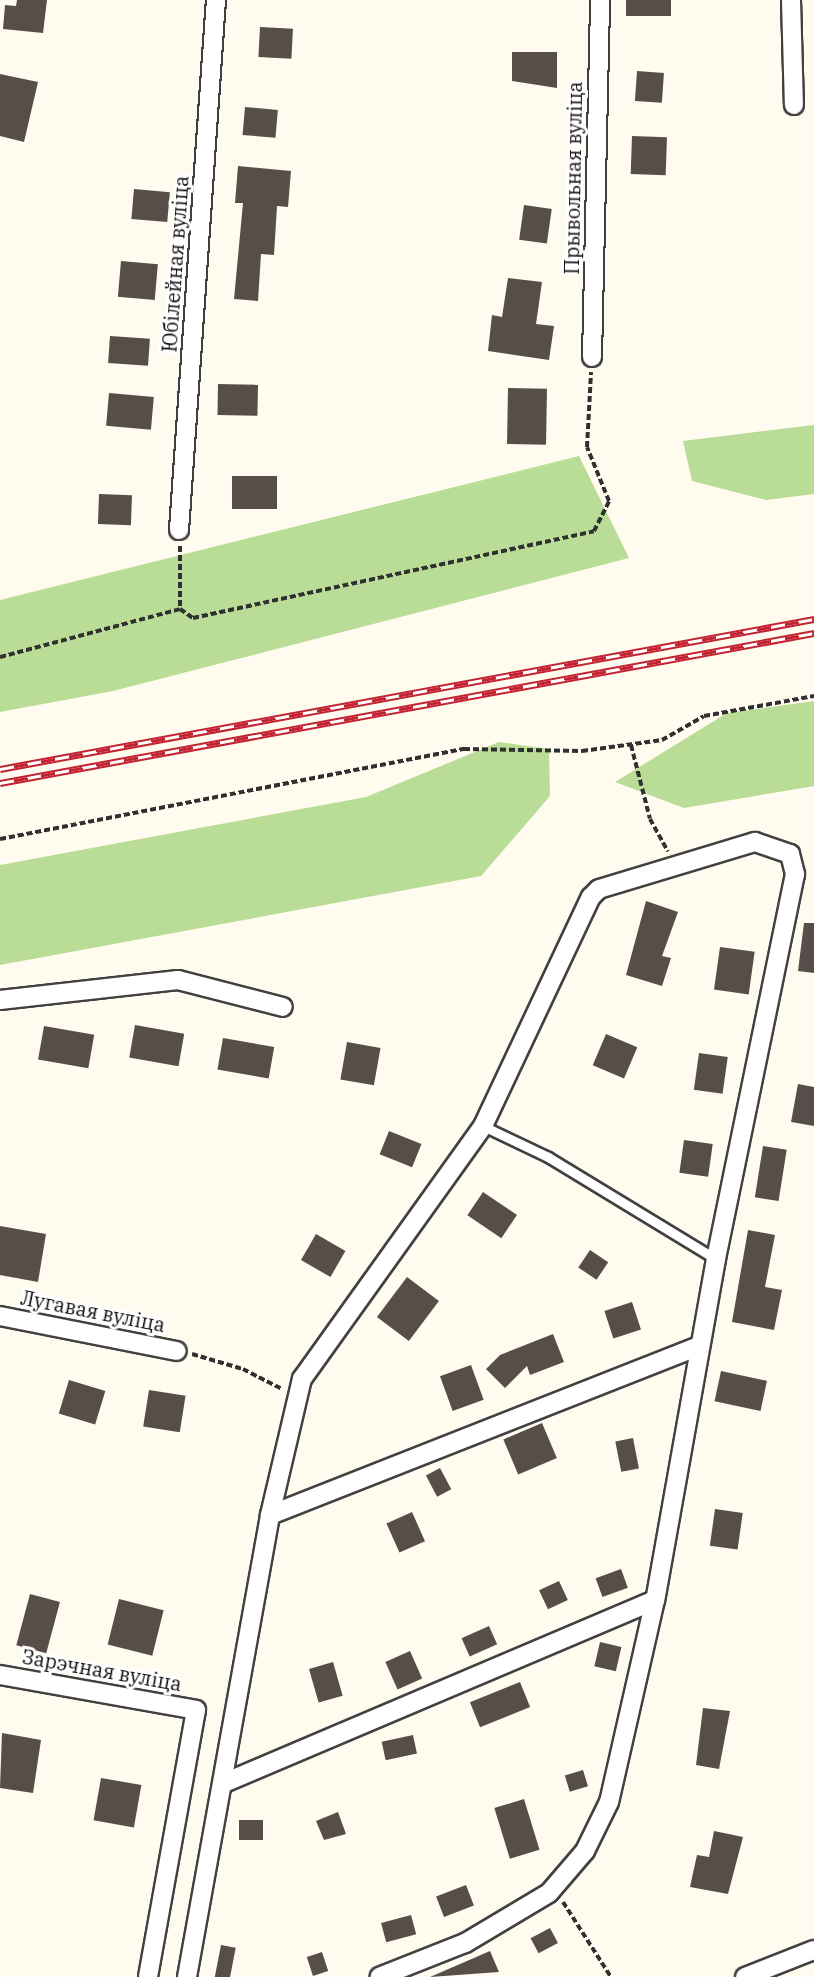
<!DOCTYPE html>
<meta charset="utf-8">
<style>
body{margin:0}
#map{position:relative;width:814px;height:1977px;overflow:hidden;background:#fffbef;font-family:"IBM Plex Serif",serif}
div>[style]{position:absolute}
.forest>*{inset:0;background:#b9dc96}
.building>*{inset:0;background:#574e4a;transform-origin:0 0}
.path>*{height:4px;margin-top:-2px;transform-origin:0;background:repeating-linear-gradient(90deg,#303030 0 6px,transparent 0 9px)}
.roads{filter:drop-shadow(2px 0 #414141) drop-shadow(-2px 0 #414141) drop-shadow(0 2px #414141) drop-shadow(0 -2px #414141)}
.lane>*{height:9px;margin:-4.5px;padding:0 4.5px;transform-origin:4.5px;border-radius:4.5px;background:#fff}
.street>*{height:18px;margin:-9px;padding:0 9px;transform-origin:9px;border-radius:9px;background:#fff}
.rail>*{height:7px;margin-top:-3.5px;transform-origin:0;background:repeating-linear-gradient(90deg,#fff 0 14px,#c22231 0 28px);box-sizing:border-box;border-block:2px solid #c22231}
span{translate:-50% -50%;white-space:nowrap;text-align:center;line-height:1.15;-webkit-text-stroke:6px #fff;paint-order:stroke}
.street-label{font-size:20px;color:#0e0e0e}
</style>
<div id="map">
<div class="forest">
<i style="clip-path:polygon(814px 425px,814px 494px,766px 500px,692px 481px,683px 441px)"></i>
<i style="clip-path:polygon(579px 456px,629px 558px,113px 691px,0 712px,0 600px)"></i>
<i style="clip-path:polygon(814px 701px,814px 786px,684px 808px,615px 782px,727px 713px)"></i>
<i style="clip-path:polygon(499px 742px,549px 749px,550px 796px,481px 876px,0 965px,0 865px,366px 797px)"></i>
</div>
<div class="building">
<i style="clip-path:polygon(17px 0,47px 0,43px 33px,3px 29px,5px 5px,16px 6px)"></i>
<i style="left:626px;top:0;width:45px;height:16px"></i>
<i style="left:260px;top:27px;width:33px;height:30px;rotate:3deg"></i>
<i style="clip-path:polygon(512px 52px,557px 52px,557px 88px,512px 81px)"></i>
<i style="left:637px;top:71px;width:27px;height:30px;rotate:4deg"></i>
<i style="clip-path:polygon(0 74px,38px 82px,24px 142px,0 136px)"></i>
<i style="left:245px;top:107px;width:33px;height:28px;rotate:5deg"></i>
<i style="left:632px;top:136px;width:35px;height:38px;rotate:2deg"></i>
<i style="clip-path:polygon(238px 166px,291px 171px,288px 207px,277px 206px,274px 255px,261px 254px,258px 301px,234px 299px,243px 203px,235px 203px)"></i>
<i style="left:134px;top:189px;width:36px;height:30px;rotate:5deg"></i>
<i style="left:524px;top:205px;width:28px;height:35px;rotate:8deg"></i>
<i style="left:121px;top:261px;width:37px;height:36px;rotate:5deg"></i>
<i style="clip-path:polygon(508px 278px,542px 282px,536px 324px,554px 326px,549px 360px,488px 351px,492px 315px,502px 317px)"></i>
<i style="left:110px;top:336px;width:40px;height:27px;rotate:4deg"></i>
<i style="left:218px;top:384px;width:40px;height:31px;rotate:1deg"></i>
<i style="left:508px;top:388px;width:39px;height:56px;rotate:1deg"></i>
<i style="left:109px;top:393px;width:45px;height:33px;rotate:5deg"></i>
<i style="left:232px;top:476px;width:45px;height:33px"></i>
<i style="left:99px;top:494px;width:33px;height:30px;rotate:2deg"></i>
<i style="clip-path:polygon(646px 901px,678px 912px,662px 956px,671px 958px,662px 986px,626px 975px)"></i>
<i style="clip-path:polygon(804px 923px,814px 923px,814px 973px,798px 971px)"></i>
<i style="left:720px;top:947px;width:35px;height:43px;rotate:8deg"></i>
<i style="left:135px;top:1025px;width:50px;height:33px;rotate:10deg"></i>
<i style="left:44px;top:1026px;width:51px;height:34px;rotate:10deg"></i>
<i style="left:606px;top:1034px;width:34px;height:34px;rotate:23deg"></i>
<i style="left:223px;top:1038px;width:52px;height:32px;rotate:10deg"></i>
<i style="left:347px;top:1042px;width:34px;height:38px;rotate:10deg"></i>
<i style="left:699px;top:1053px;width:29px;height:37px;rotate:8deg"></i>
<i style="clip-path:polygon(798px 1084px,814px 1087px,814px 1126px,791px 1122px)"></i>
<i style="left:389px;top:1131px;width:35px;height:25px;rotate:22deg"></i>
<i style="left:684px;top:1140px;width:29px;height:33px;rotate:8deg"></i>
<i style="left:763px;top:1146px;width:24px;height:52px;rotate:9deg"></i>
<i style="left:483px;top:1192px;width:41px;height:28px;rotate:34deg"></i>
<i style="clip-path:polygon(0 1226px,46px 1234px,38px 1282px,0 1275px)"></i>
<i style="clip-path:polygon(748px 1230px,775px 1235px,765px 1287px,782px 1290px,774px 1330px,732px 1322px)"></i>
<i style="left:316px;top:1234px;width:34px;height:30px;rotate:30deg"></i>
<i style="left:590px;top:1250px;width:22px;height:21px;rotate:34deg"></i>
<i style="left:407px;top:1277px;width:40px;height:50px;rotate:37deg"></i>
<i style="left:632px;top:1302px;width:29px;height:29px;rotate:72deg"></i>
<i style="clip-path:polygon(553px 1334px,564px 1362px,530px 1375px,527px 1366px,505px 1388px,486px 1369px,500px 1355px)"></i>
<i style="left:471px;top:1365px;width:37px;height:33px;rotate:70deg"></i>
<i style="left:721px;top:1371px;width:47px;height:31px;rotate:12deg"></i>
<i style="left:69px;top:1380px;width:38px;height:35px;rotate:17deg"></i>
<i style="left:149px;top:1390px;width:37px;height:37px;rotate:9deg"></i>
<i style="left:542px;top:1423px;width:38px;height:42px;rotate:67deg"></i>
<i style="left:633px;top:1438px;width:31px;height:18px;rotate:79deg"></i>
<i style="left:440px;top:1468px;width:24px;height:16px;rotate:62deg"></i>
<i style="left:715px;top:1509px;width:28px;height:37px;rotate:8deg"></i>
<i style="left:412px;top:1512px;width:32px;height:28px;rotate:66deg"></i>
<i style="left:621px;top:1569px;width:20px;height:27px;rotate:70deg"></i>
<i style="left:559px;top:1581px;width:21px;height:22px;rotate:65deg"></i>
<i style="left:30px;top:1594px;width:31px;height:53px;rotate:15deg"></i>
<i style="left:119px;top:1599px;width:46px;height:47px;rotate:14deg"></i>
<i style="left:489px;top:1626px;width:20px;height:30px;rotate:66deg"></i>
<i style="left:600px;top:1642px;width:22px;height:25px;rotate:13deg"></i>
<i style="left:410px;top:1651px;width:30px;height:27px;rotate:66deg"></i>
<i style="left:333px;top:1662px;width:35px;height:25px;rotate:74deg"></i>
<i style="left:520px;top:1682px;width:27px;height:54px;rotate:68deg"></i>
<i style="clip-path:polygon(703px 1708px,730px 1711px,719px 1769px,696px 1765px)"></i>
<i style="clip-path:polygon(2px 1733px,41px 1740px,33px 1793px,0 1788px)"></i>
<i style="left:413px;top:1735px;width:19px;height:32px;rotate:78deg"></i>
<i style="left:583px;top:1770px;width:17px;height:19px;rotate:73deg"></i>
<i style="left:101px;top:1778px;width:41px;height:43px;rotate:10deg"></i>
<i style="left:524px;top:1799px;width:53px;height:31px;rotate:73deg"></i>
<i style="clip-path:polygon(338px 1812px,346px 1834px,324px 1840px,316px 1821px)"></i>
<i style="left:239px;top:1820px;width:24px;height:20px"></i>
<i style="clip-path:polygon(714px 1831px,743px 1837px,728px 1894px,690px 1887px,697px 1855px,709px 1857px)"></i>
<i style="left:466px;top:1885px;width:22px;height:32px;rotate:69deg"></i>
<i style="left:411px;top:1915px;width:20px;height:31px;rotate:75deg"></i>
<i style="left:550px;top:1928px;width:17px;height:22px;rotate:62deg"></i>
<i style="left:221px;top:1945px;width:15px;height:33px;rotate:11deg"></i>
<i style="clip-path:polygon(490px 1951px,499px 1972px,430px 1977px)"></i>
<i style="left:322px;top:1952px;width:20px;height:16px;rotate:72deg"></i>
</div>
<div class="path">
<i style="left:180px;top:546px;width:63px;rotate:90deg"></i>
<i style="left:0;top:657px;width:186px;rotate:-14.9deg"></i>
<i style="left:180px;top:609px;width:16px;rotate:35deg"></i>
<i style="left:193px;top:618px;width:410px;rotate:-12.2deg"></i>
<i style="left:594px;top:531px;width:34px;rotate:-63deg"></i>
<i style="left:609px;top:501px;width:58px;rotate:-112.2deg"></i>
<i style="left:587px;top:447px;width:75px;rotate:-86.9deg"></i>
<i style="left:631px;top:745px;width:76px;rotate:75.6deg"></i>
<i style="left:650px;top:819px;width:37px;rotate:61deg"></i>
<i style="left:0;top:839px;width:473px;rotate:-11deg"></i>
<i style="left:464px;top:749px;width:118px;rotate:1deg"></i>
<i style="left:582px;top:751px;width:81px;rotate:-7.8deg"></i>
<i style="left:662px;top:740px;width:48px;rotate:-29.7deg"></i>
<i style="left:704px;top:716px;width:112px;rotate:-10.3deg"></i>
<i style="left:192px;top:1354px;width:53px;rotate:16.4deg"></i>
<i style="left:243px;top:1369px;width:44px;rotate:27.1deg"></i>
<i style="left:563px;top:1902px;width:89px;rotate:57.4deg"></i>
</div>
<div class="roads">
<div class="lane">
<i style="left:483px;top:1126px;width:72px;rotate:25.5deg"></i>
<i style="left:548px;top:1157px;width:197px;rotate:31.3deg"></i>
</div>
<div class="street">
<i style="left:791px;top:0;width:105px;rotate:88.4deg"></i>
<i style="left:592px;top:357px;width:357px;rotate:-88.7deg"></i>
<i style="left:179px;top:530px;width:531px;rotate:-86.01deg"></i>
<i style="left:0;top:1000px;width:179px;rotate:-6.4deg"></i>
<i style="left:178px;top:980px;width:108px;rotate:14.4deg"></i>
<i style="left:0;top:1316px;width:180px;rotate:11.2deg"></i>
<i style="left:270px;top:1515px;width:140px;rotate:-76.8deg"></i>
<i style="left:302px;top:1379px;width:311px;rotate:-54.4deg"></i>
<i style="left:483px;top:1126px;width:253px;rotate:-64.8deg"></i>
<i style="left:591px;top:897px;width:11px;rotate:-45deg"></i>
<i style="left:599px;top:889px;width:163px;rotate:-16.8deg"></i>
<i style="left:755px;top:842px;width:37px;rotate:19deg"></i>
<i style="left:790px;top:854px;width:21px;rotate:76deg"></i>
<i style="left:795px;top:874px;width:393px;rotate:101.6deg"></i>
<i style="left:716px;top:1259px;width:346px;rotate:100.1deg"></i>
<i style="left:655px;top:1600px;width:207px;rotate:102.8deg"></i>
<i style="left:609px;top:1802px;width:55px;rotate:116.1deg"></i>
<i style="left:585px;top:1851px;width:55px;rotate:130.6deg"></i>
<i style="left:549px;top:1893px;width:98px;rotate:149.2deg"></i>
<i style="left:465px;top:1943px;width:92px;rotate:158.4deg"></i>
<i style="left:0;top:1675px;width:199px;rotate:10.1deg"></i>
<i style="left:196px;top:1710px;width:271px;rotate:100.2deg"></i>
<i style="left:224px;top:1783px;width:468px;rotate:-23deg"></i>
<i style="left:187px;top:1977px;width:469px;rotate:-79.8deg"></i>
<i style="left:270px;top:1515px;width:462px;rotate:-21.5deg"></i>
<i style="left:745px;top:1977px;width:74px;rotate:-21.4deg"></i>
</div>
</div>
<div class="rail">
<i style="left:0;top:769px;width:828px;rotate:-10.44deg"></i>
<i style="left:0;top:783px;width:828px;rotate:-10.44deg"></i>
</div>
<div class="street-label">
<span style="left:573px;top:178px;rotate:-89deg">Прывольная вуліца</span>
<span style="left:175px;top:264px;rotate:-86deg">Юбілейная вуліца</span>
<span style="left:93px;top:1311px;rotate:11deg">Лугавая вуліца</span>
<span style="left:102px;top:1670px;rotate:10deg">Зарэчная вуліца</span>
</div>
</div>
